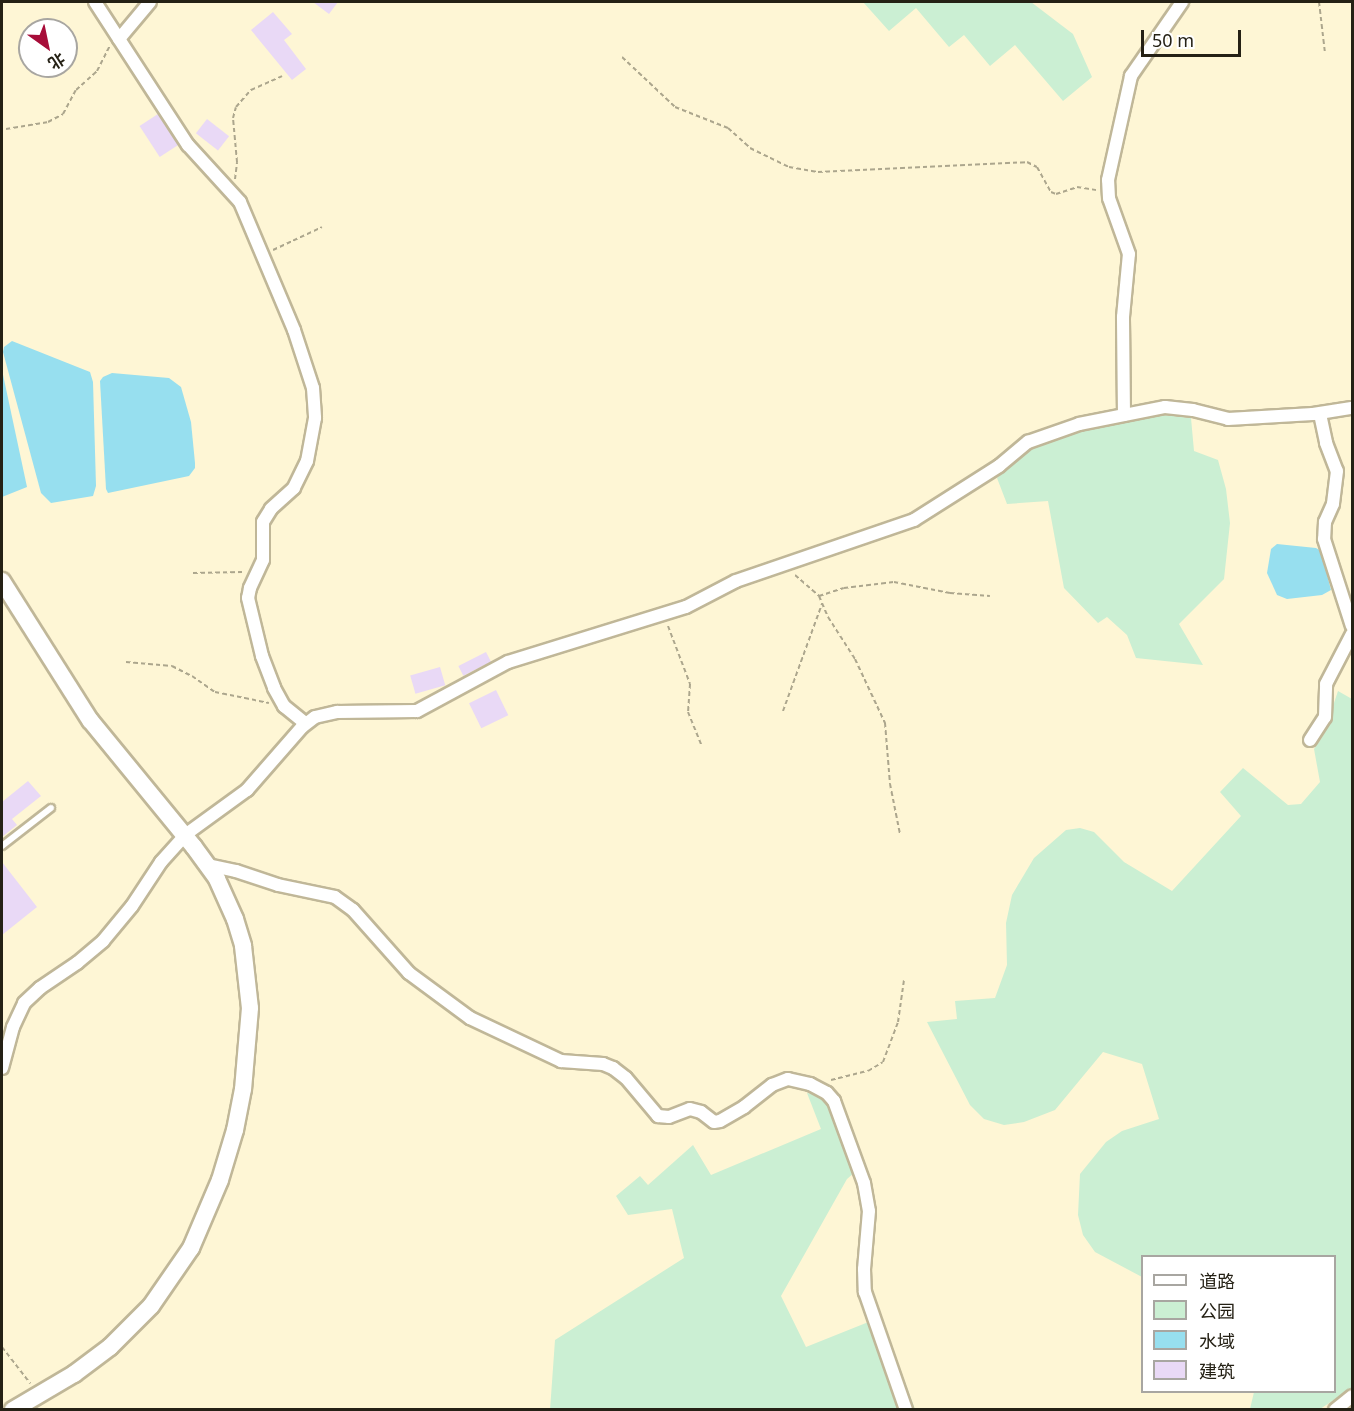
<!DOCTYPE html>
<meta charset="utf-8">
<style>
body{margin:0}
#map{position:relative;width:1354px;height:1411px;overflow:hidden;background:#fef6d5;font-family:"Noto Sans","Noto Sans SC",sans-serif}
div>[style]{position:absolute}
.green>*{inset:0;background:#cbefd3}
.water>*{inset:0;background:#97dfef}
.building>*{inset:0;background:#e9d9f6;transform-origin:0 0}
.path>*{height:2px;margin-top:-1px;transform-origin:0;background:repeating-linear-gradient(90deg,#aca68d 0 4.5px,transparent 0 7.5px)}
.roads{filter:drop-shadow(2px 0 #c0b798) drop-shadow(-2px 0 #c0b798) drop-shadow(0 2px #c0b798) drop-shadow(0 -2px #c0b798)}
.lane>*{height:6px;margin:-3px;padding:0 3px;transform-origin:3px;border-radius:3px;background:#fff}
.street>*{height:12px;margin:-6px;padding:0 6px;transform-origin:6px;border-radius:6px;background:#fff}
.secondary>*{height:16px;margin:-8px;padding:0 8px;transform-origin:8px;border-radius:8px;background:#fff}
span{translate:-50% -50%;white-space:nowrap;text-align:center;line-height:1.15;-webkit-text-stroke:5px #fff;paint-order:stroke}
.frame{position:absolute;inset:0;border:3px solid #252115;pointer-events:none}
.legend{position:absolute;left:1141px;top:1255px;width:195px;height:138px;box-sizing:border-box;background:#fff;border:2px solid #a8a6a1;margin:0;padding:8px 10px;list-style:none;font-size:18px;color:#252115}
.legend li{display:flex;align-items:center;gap:12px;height:30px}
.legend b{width:30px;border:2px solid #a8a6a1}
.north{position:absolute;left:18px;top:18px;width:60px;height:60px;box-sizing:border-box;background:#fff;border:2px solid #a8a6a1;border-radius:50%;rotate:147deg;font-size:16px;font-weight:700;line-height:24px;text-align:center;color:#252115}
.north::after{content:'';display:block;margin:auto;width:21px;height:27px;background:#a70d39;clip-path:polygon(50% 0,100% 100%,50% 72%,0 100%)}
.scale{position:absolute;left:1141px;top:30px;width:100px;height:27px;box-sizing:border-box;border:3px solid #252115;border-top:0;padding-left:8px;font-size:18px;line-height:21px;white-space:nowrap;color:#252115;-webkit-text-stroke:4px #fff;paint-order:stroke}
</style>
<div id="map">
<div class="green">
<i style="clip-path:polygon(863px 2px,1031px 2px,1073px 34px,1092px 77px,1063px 101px,1015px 45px,990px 66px,964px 35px,949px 47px,916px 8px,889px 31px)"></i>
<i style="clip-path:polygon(1155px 414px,1191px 418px,1194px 451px,1218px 460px,1226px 489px,1230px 523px,1224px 579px,1179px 624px,1203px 665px,1136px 658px,1127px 635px,1107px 617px,1098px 623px,1064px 588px,1048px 501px,1007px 504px,997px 478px,1018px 458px,1050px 439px)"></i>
<i style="clip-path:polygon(1338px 691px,1352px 699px,1352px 1388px,1320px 1409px,1250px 1409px,1254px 1392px,1334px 1392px,1334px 1256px,1142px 1256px,1142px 1277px,1095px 1252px,1083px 1235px,1078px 1215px,1080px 1174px,1106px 1142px,1122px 1131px,1159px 1119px,1142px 1064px,1103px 1052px,1055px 1110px,1024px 1122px,1004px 1125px,984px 1119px,970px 1105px,927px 1022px,957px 1019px,955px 1001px,995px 998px,1007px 965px,1006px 923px,1012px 895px,1034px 858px,1066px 830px,1080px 828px,1094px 832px,1124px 862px,1172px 891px,1241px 816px,1220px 792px,1243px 768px,1288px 805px,1301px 804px,1320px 782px,1314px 749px,1323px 736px)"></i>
<i style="clip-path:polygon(807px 1093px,822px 1096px,834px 1113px,854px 1173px,847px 1179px,781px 1296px,806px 1347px,881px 1317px,915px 1409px,550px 1410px,555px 1340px,684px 1258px,672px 1209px,628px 1215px,616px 1196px,640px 1176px,648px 1185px,693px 1145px,711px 1175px,821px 1129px)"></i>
</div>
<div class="water">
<i style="clip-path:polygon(12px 341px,90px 372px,93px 382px,96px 486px,93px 496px,51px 503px,41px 493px,3px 352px,4px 347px)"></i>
<i style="clip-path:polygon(2px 370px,27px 487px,2px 497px)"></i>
<i style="clip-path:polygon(112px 373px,169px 378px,181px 387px,191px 422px,195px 463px,195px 468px,189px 476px,108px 493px,106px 489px,100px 381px,103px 377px)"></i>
<i style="clip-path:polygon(1277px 544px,1316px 548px,1321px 551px,1331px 590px,1322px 595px,1287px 599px,1277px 595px,1267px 573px,1271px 549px)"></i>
</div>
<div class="building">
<i style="clip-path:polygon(313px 2px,338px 2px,329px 14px)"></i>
<i style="clip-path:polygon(273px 12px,292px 34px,284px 40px,306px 69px,292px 80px,251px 30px)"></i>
<i style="left:158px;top:114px;width:37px;height:22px;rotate:57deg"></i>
<i style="left:207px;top:119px;width:28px;height:18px;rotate:38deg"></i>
<i style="left:486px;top:652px;width:11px;height:31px;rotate:63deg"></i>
<i style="left:440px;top:667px;width:19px;height:31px;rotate:74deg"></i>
<i style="left:496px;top:690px;width:28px;height:30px;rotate:64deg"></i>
<i style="clip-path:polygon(28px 781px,41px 796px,12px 819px,17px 825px,2px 837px,2px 802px)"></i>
<i style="clip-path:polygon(2px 862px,37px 907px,2px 935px)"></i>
</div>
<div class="path">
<i style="left:1319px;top:2px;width:51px;rotate:83.3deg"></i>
<i style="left:622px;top:57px;width:73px;rotate:43.3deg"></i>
<i style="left:675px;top:107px;width:57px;rotate:21.6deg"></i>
<i style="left:728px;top:128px;width:30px;rotate:42deg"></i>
<i style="left:750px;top:148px;width:43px;rotate:26deg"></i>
<i style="left:789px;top:167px;width:29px;rotate:10deg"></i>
<i style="left:818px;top:172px;width:209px;rotate:-2.7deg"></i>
<i style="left:1027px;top:162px;width:11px;rotate:27deg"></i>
<i style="left:1037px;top:167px;width:29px;rotate:61deg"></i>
<i style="left:1051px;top:192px;width:5px;rotate:22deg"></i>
<i style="left:1056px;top:194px;width:22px;rotate:-18deg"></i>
<i style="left:1077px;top:187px;width:20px;rotate:9deg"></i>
<i style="left:6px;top:129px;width:43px;rotate:-9.5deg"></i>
<i style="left:48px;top:122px;width:17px;rotate:-28deg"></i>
<i style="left:63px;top:114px;width:27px;rotate:-62deg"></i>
<i style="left:76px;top:90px;width:28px;rotate:-42deg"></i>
<i style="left:97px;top:71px;width:28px;rotate:-63deg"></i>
<i style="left:235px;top:179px;width:17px;rotate:-83deg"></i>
<i style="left:237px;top:162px;width:44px;rotate:-95.2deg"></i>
<i style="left:233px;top:118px;width:11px;rotate:-75deg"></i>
<i style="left:236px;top:107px;width:23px;rotate:-49deg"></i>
<i style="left:251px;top:90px;width:34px;rotate:-24deg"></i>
<i style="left:273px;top:250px;width:54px;rotate:-25.1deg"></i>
<i style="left:193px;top:573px;width:49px;rotate:-1.2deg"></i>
<i style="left:795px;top:575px;width:32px;rotate:41deg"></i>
<i style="left:819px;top:596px;width:23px;rotate:67deg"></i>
<i style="left:828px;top:617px;width:50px;rotate:57.3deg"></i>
<i style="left:855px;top:659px;width:71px;rotate:64.9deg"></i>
<i style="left:885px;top:723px;width:61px;rotate:85.3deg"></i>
<i style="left:890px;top:784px;width:51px;rotate:78.7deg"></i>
<i style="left:819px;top:596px;width:26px;rotate:-18deg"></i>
<i style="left:844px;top:588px;width:50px;rotate:-6.8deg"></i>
<i style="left:894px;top:582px;width:57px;rotate:11.1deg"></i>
<i style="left:950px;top:593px;width:40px;rotate:4.3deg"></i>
<i style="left:668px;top:626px;width:62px;rotate:69.2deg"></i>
<i style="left:690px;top:684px;width:28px;rotate:94deg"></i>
<i style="left:688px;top:712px;width:35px;rotate:68deg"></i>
<i style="left:126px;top:662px;width:46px;rotate:5deg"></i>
<i style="left:172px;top:666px;width:22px;rotate:27deg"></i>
<i style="left:192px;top:676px;width:28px;rotate:35deg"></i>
<i style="left:215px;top:692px;width:55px;rotate:11.5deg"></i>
<i style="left:783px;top:711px;width:114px;rotate:-70deg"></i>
<i style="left:831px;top:1080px;width:38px;rotate:-14deg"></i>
<i style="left:868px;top:1071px;width:17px;rotate:-31deg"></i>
<i style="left:883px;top:1062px;width:43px;rotate:-69.4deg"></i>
<i style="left:898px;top:1022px;width:42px;rotate:-81.9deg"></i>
<i style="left:2px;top:1347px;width:46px;rotate:52.1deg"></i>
</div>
<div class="roads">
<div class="lane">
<i style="left:2px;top:846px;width:62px;rotate:-37.8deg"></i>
</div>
<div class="street">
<i style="left:95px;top:2px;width:171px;rotate:57deg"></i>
<i style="left:188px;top:145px;width:77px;rotate:47.6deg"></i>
<i style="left:240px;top:202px;width:139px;rotate:67.1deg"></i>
<i style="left:294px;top:330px;width:61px;rotate:71.9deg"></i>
<i style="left:313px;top:388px;width:30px;rotate:86deg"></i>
<i style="left:315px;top:418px;width:44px;rotate:100.5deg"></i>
<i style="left:307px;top:461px;width:30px;rotate:116deg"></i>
<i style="left:294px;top:488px;width:31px;rotate:138deg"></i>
<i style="left:271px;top:509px;width:15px;rotate:122deg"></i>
<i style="left:263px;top:522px;width:38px;rotate:90deg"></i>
<i style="left:263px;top:560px;width:31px;rotate:115deg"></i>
<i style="left:250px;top:588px;width:10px;rotate:101deg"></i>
<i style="left:248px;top:598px;width:60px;rotate:76.4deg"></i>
<i style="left:262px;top:656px;width:34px;rotate:69deg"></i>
<i style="left:274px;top:688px;width:21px;rotate:61deg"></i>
<i style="left:284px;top:706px;width:27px;rotate:39deg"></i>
<i style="left:119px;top:39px;width:48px;rotate:-50deg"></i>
<i style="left:1320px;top:414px;width:30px;rotate:78deg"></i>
<i style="left:1326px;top:443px;width:30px;rotate:69deg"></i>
<i style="left:1337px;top:471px;width:33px;rotate:97deg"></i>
<i style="left:1333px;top:504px;width:20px;rotate:114deg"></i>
<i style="left:1325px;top:522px;width:17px;rotate:93deg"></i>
<i style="left:1324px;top:539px;width:91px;rotate:72.2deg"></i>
<i style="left:1124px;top:415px;width:98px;rotate:-90.6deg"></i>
<i style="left:1123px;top:317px;width:63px;rotate:-84.6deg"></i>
<i style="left:1129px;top:254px;width:59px;rotate:-109.7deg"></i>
<i style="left:1109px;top:198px;width:18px;rotate:-93deg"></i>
<i style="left:1108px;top:180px;width:107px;rotate:-77.5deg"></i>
<i style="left:1131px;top:76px;width:90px;rotate:-55.4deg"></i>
<i style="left:1310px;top:740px;width:27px;rotate:-57deg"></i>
<i style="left:1325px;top:717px;width:33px;rotate:-88deg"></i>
<i style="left:1326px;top:684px;width:56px;rotate:-62.5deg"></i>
<i style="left:208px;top:865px;width:29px;rotate:12deg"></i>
<i style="left:236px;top:871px;width:44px;rotate:18.4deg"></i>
<i style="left:278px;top:885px;width:58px;rotate:11.9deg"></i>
<i style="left:335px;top:897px;width:22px;rotate:36deg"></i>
<i style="left:353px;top:910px;width:84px;rotate:48.4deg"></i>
<i style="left:409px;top:973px;width:76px;rotate:36.4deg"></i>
<i style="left:470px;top:1018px;width:101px;rotate:25.3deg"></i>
<i style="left:561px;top:1061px;width:42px;rotate:4.1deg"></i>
<i style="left:603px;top:1064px;width:11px;rotate:22deg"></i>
<i style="left:613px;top:1068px;width:16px;rotate:38deg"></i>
<i style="left:626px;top:1078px;width:50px;rotate:49.9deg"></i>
<i style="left:658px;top:1116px;width:11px;rotate:5deg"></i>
<i style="left:669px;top:1117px;width:22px;rotate:-21deg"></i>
<i style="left:690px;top:1109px;width:11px;rotate:15deg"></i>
<i style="left:701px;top:1112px;width:16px;rotate:38deg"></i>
<i style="left:714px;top:1122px;width:6px;rotate:-9deg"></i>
<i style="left:720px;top:1121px;width:28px;rotate:-30deg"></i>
<i style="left:744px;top:1107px;width:36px;rotate:-38deg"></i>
<i style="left:772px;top:1085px;width:17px;rotate:-21deg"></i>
<i style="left:788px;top:1079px;width:23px;rotate:13deg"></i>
<i style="left:810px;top:1084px;width:19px;rotate:28deg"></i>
<i style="left:827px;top:1093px;width:11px;rotate:49deg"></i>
<i style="left:834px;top:1101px;width:87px;rotate:69.9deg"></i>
<i style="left:864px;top:1183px;width:28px;rotate:80deg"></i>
<i style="left:869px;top:1211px;width:58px;rotate:94.9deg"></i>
<i style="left:864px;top:1269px;width:23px;rotate:88deg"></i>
<i style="left:865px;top:1292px;width:125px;rotate:70.8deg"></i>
<i style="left:2px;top:1068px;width:42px;rotate:-75deg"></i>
<i style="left:13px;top:1027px;width:26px;rotate:-65deg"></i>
<i style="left:24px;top:1003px;width:22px;rotate:-43deg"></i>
<i style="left:40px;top:988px;width:45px;rotate:-34deg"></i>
<i style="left:77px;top:963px;width:34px;rotate:-40deg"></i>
<i style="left:103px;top:941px;width:45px;rotate:-50.4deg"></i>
<i style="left:132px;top:906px;width:53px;rotate:-56.6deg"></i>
<i style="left:161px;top:862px;width:36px;rotate:-48deg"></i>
<i style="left:185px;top:835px;width:77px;rotate:-36deg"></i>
<i style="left:247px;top:790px;width:84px;rotate:-48.9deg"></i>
<i style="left:302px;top:727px;width:16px;rotate:-38deg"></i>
<i style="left:315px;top:717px;width:23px;rotate:-13deg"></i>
<i style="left:337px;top:712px;width:80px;rotate:-0.7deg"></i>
<i style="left:417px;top:711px;width:103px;rotate:-28.3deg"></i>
<i style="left:508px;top:662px;width:186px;rotate:-17.2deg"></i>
<i style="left:686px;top:607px;width:56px;rotate:-27.5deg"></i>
<i style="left:736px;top:581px;width:188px;rotate:-18.9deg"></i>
<i style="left:914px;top:520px;width:101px;rotate:-32.4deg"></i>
<i style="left:999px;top:466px;width:38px;rotate:-40deg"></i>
<i style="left:1028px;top:442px;width:54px;rotate:-19.4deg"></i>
<i style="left:1079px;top:424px;width:88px;rotate:-11.2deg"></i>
<i style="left:1165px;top:407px;width:28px;rotate:6deg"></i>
<i style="left:1193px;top:410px;width:36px;rotate:14deg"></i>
<i style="left:1228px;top:419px;width:85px;rotate:-3.4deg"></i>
<i style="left:1313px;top:414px;width:39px;rotate:-9deg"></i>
<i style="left:1335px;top:1410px;width:22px;rotate:-39deg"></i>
</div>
<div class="secondary">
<i style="left:2px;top:581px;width:165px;rotate:57.7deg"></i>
<i style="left:90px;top:720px;width:164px;rotate:50.7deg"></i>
<i style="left:194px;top:847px;width:39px;rotate:54deg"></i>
<i style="left:217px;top:879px;width:44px;rotate:65.8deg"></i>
<i style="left:235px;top:919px;width:28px;rotate:73deg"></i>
<i style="left:243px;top:946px;width:62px;rotate:83.6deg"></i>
<i style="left:250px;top:1008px;width:81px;rotate:94.9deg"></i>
<i style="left:243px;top:1089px;width:42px;rotate:101deg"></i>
<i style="left:235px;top:1130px;width:52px;rotate:106.7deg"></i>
<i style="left:220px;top:1180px;width:74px;rotate:113.1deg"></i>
<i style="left:191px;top:1248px;width:70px;rotate:124.6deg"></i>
<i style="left:151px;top:1306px;width:58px;rotate:135deg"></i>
<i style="left:110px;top:1347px;width:45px;rotate:143.1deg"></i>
<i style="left:74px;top:1374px;width:71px;rotate:149.5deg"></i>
</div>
</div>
<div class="frame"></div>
<ul class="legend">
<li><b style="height:8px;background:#fff"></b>道路</li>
<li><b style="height:16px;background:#cbefd3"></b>公园</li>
<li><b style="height:16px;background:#97dfef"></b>水域</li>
<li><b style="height:16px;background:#e9d9f6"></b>建筑</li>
</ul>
<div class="north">北</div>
<div class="scale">50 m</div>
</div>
